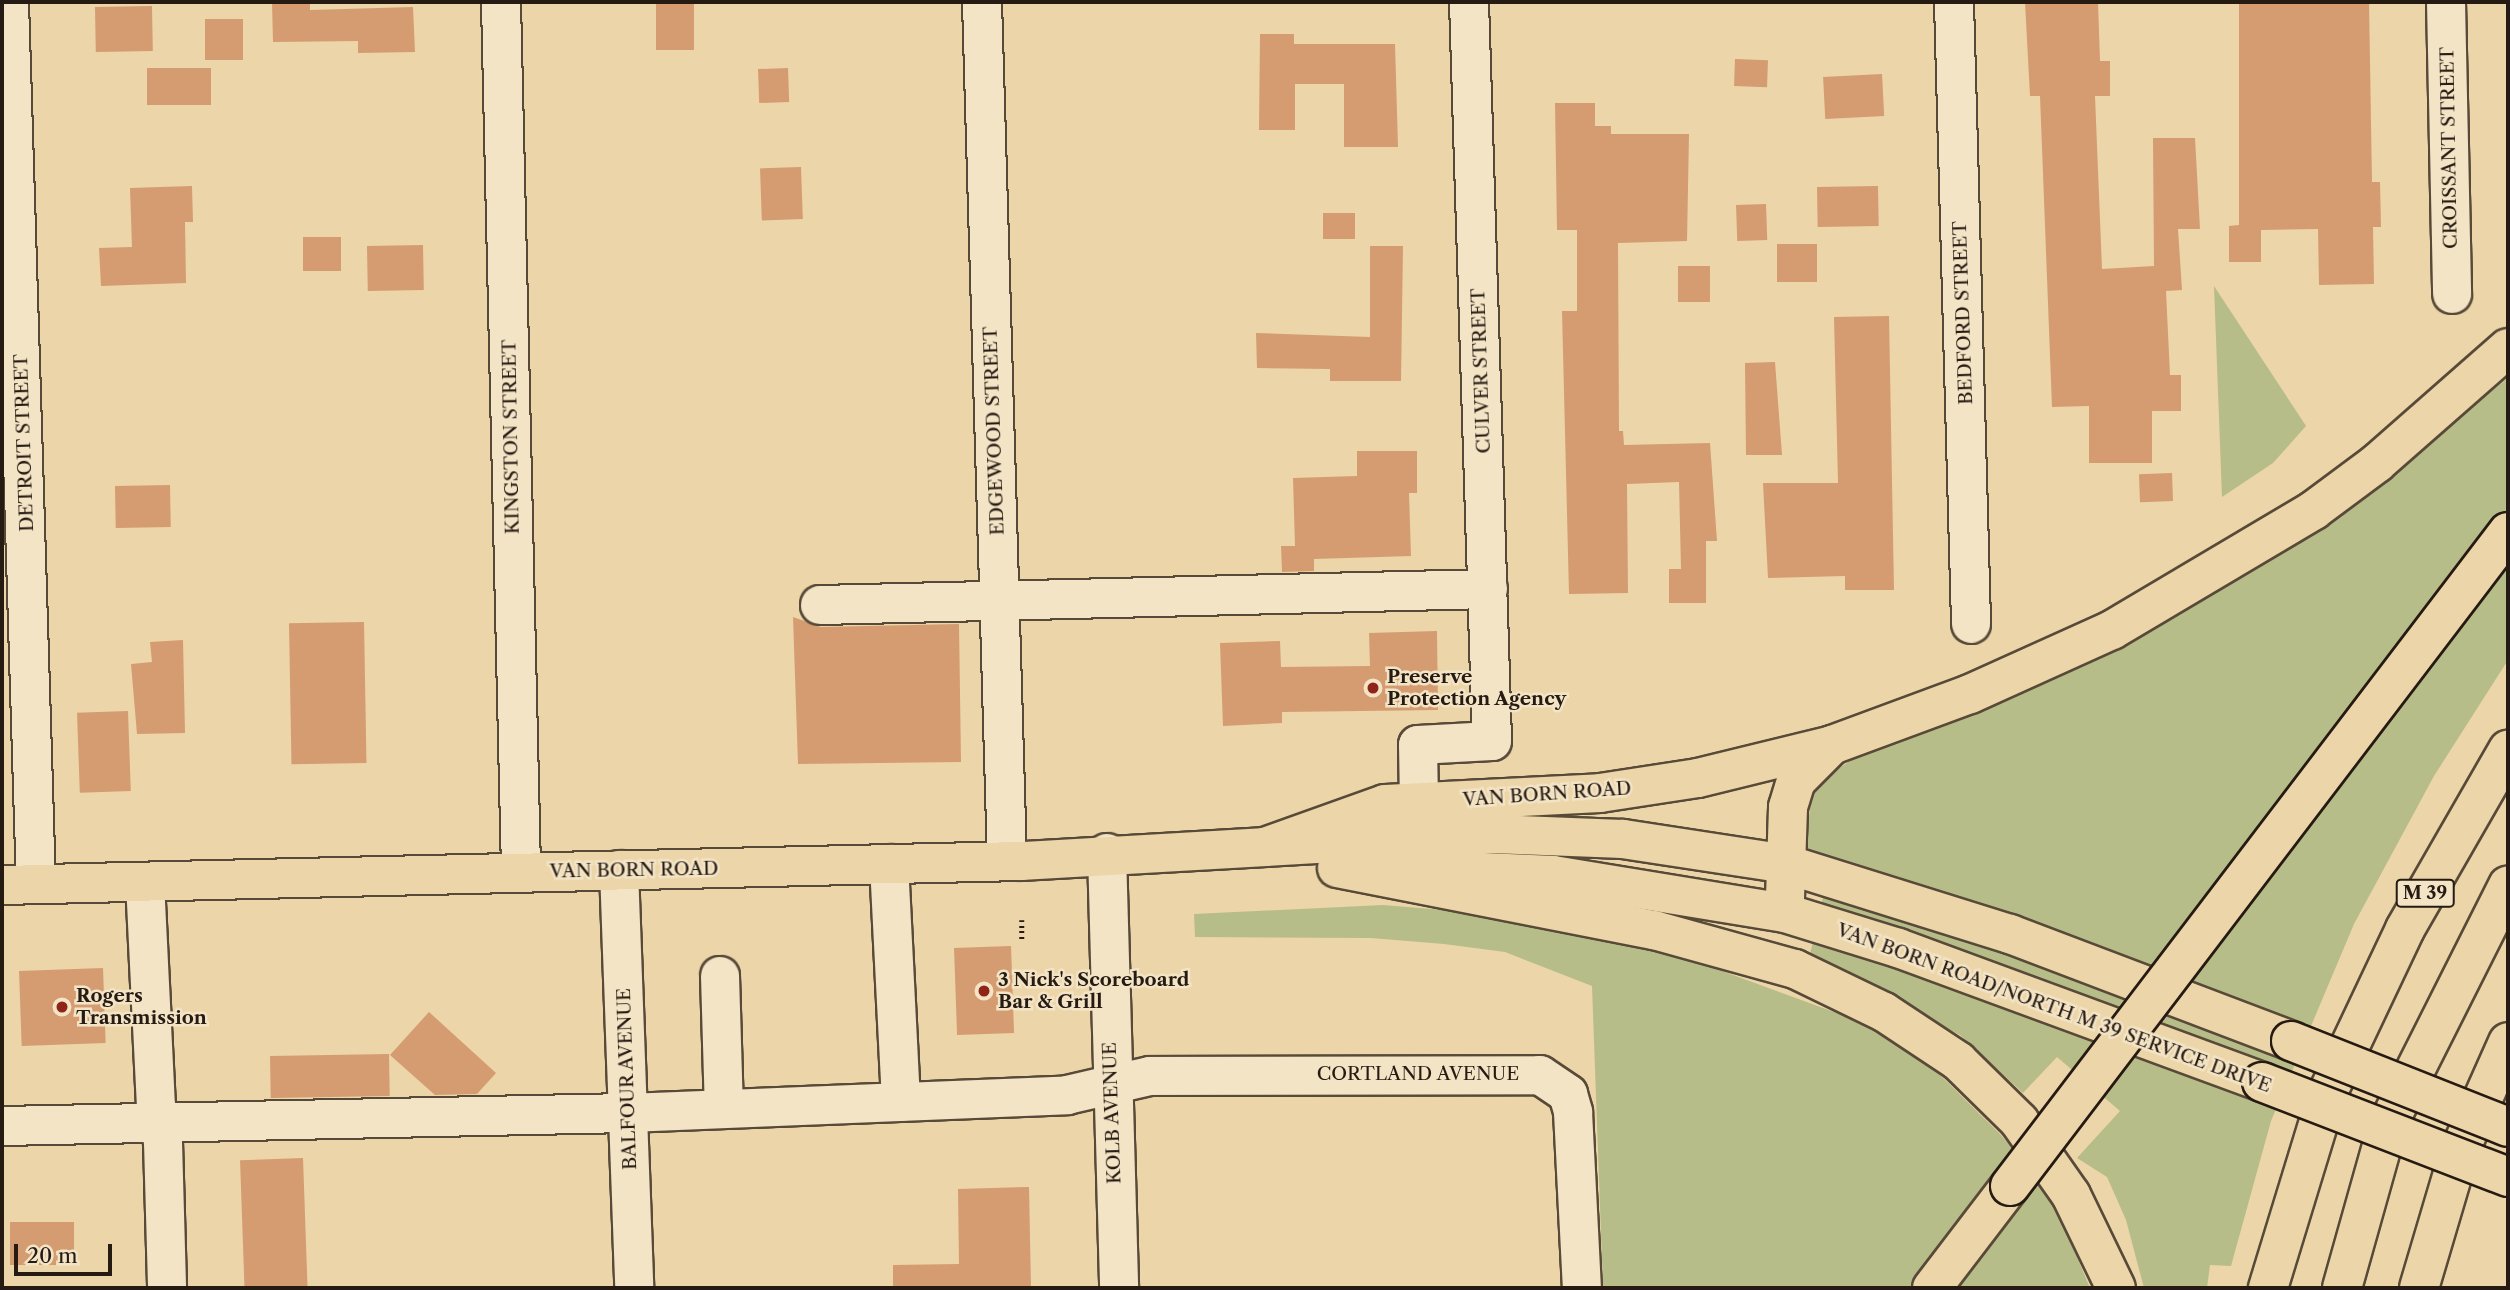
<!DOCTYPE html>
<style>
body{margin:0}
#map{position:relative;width:2510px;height:1290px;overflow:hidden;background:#ecd5a8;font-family:"Libre Caslon Text",serif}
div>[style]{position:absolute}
.green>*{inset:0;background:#b7bd88}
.building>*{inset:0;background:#d49c70;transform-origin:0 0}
.path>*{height:4.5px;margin-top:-2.25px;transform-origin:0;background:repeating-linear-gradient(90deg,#261b13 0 2px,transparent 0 5.5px)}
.roads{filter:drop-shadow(2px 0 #584a38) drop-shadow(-2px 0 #584a38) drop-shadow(0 2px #584a38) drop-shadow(0 -2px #584a38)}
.minor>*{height:38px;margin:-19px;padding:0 19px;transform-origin:19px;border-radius:19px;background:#f3e4c6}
.major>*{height:38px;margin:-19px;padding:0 19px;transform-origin:19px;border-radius:19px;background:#ecd5a8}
.highway>*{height:38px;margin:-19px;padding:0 19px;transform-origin:19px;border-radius:19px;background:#ecd5a8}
.bridges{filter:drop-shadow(2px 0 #261b13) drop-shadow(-2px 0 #261b13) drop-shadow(0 2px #261b13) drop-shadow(0 -2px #261b13)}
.major-bridge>*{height:38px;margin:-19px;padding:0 19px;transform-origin:19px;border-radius:19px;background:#ecd5a8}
.highway-bridge>*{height:38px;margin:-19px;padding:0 19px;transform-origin:19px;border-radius:19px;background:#ecd5a8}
.dots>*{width:19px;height:19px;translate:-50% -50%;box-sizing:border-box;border:4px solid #f3e4c6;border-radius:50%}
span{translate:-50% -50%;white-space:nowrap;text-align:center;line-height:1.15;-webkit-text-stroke:5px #f3e4c6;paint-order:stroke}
.shield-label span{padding:2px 5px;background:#f3e4c6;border:2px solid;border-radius:5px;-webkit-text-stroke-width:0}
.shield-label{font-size:18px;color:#261b13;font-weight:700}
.street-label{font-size:19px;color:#261b13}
.poi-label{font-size:19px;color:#261b13;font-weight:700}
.left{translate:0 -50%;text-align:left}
.frame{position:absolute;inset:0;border:4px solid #261b13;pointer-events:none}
.scale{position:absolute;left:14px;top:1244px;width:98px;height:32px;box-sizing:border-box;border:4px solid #261b13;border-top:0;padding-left:9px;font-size:21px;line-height:24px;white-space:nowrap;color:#261b13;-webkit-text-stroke:5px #f3e4c6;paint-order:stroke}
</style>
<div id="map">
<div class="green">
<i style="clip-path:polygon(2214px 286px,2306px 426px,2273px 463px,2222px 497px)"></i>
<i style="clip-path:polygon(2508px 378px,2508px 660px,2434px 776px,2354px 924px,2271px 1121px,2231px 1266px,2210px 1265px,2207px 1288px,2144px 1288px,2126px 1220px,2107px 1177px,2077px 1158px,2120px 1111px,2057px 1057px,2023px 1093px,1960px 1035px,1809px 959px,1830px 866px,1805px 851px,1811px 798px,1825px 778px,1863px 752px,2059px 677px,2173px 619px,2360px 498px)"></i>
<i style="clip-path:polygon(1383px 905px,1504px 915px,1676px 954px,1864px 1023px,1930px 1065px,2001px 1135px,2051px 1194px,2090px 1288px,1603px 1288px,1592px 986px,1505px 952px,1444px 944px,1371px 938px,1195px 937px,1194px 914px)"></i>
</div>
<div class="building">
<i style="clip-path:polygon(272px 2px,310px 2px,310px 10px,413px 7px,415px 52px,358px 53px,358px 41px,273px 42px)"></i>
<i style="left:656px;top:2px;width:38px;height:48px"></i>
<i style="clip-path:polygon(2025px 2px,2098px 2px,2100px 61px,2110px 61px,2110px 96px,2095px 96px,2102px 269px,2154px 266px,2153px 138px,2195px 138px,2200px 229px,2178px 229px,2182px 290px,2166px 291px,2170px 375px,2181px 375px,2181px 411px,2152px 411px,2152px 463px,2089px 463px,2089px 406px,2052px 407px,2040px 96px,2030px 96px)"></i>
<i style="clip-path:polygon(2239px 2px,2369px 2px,2372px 182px,2380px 182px,2381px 227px,2373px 227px,2374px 284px,2319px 285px,2318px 229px,2261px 230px,2261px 262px,2229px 262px,2229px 226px,2239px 225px)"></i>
<i style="left:152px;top:6px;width:45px;height:57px;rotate:89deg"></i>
<i style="left:205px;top:19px;width:38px;height:41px"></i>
<i style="clip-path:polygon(1260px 34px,1294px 34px,1294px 44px,1395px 44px,1398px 147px,1344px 147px,1344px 84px,1295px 84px,1295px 130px,1259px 130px)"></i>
<i style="left:1735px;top:59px;width:33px;height:27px;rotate:2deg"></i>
<i style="left:211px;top:68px;width:37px;height:64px;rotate:90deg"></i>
<i style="left:788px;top:68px;width:34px;height:30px;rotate:88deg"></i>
<i style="left:1882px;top:74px;width:42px;height:59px;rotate:87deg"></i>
<i style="clip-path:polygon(1555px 103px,1595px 103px,1595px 126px,1611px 126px,1611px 134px,1689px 134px,1687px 241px,1618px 243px,1619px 431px,1623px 431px,1624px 445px,1710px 443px,1717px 541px,1706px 541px,1706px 603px,1669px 603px,1669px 569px,1681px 569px,1679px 482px,1627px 484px,1628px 593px,1569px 594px,1562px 311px,1577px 311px,1577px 230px,1557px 230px)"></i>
<i style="left:801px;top:167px;width:52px;height:41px;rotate:88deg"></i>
<i style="clip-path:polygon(192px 186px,193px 222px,185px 222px,186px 283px,101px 286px,99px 248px,132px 247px,130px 188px)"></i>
<i style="left:1878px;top:186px;width:40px;height:61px;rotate:89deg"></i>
<i style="left:1766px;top:204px;width:36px;height:30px;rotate:88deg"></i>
<i style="left:1323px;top:213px;width:32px;height:26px"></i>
<i style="left:341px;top:237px;width:34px;height:38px;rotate:90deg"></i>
<i style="left:1777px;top:244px;width:40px;height:38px"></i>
<i style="left:423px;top:245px;width:45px;height:56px;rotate:89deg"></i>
<i style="clip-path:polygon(1370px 246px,1403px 246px,1401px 381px,1330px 381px,1330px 369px,1257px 368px,1256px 333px,1370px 337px)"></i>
<i style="left:1710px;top:266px;width:36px;height:32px;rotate:90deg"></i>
<i style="clip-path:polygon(1889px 316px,1894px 590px,1845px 590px,1845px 576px,1768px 578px,1763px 483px,1838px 483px,1834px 317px)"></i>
<i style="clip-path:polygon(1775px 362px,1782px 455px,1746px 455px,1745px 363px)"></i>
<i style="clip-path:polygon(1357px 451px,1417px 451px,1417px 493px,1409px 493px,1411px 556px,1314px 559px,1314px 571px,1282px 572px,1281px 546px,1295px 546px,1293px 478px,1357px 476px)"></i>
<i style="left:2172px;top:473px;width:28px;height:33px;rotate:88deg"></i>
<i style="left:170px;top:485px;width:42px;height:55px;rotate:89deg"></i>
<i style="clip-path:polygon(793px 617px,821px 627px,959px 624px,961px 762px,798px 764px)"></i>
<i style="left:364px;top:622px;width:141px;height:75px;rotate:89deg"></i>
<i style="clip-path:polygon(1437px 631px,1438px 710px,1282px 712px,1282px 723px,1223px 726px,1220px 643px,1280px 641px,1281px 667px,1370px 666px,1369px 633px)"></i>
<i style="clip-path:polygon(183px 640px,185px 733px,137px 734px,131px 664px,152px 662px,150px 642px)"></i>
<i style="left:128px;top:711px;width:80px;height:51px;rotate:88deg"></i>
<i style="left:1011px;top:946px;width:87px;height:57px;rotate:88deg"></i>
<i style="left:103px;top:968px;width:75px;height:84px;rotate:88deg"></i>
<i style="clip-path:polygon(429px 1012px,496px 1073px,477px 1094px,435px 1095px,390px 1055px)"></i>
<i style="left:389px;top:1054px;width:42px;height:119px;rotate:89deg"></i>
<i style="left:303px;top:1158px;width:130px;height:63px;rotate:88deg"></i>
<i style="clip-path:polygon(1029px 1187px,1031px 1288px,893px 1288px,893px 1265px,959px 1264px,958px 1189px)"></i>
<i style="left:74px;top:1222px;width:43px;height:64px;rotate:90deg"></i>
</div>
<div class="path">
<i style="left:1022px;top:920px;width:19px;rotate:90deg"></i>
</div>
<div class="roads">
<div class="minor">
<i style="left:9px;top:2px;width:882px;rotate:88.25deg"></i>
<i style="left:501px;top:2px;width:870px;rotate:88.68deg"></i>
<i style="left:982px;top:2px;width:859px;rotate:88.33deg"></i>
<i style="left:1954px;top:2px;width:622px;rotate:88.43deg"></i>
<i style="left:2446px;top:2px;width:292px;rotate:88.8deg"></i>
<i style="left:820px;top:605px;width:668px;rotate:-1.37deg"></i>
<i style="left:1419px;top:802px;width:57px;rotate:-91deg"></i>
<i style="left:1418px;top:745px;width:74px;rotate:-3.1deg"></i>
<i style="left:1492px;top:741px;width:739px;rotate:-91.78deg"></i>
<i style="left:1107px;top:853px;width:435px;rotate:88.4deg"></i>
<i style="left:889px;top:864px;width:238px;rotate:87.1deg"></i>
<i style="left:619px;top:870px;width:418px;rotate:87.9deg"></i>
<i style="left:145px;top:882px;width:224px;rotate:87.2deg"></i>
<i style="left:156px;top:1106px;width:37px;rotate:79deg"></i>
<i style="left:163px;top:1142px;width:146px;rotate:88.4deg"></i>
<i style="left:720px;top:976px;width:132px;rotate:88.3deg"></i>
<i style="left:2px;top:1126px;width:626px;rotate:-1.19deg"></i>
<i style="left:628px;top:1113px;width:439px;rotate:-2.3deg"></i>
<i style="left:1067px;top:1095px;width:85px;rotate:-12.9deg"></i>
<i style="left:1150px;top:1076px;width:390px;rotate:-0.1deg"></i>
<i style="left:1540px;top:1075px;width:34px;rotate:34deg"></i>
<i style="left:1568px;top:1094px;width:19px;rotate:74deg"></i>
<i style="left:1573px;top:1112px;width:176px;rotate:87.1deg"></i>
</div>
<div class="major">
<i style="left:1391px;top:868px;width:162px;rotate:2.5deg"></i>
<i style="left:1553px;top:875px;width:235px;rotate:9.3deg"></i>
<i style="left:1785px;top:913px;width:118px;rotate:17.2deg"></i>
<i style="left:1898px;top:948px;width:388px;rotate:20.2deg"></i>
<i style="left:2px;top:885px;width:1020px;rotate:-1.35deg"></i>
<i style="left:1022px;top:861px;width:243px;rotate:-3.3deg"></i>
<i style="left:1265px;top:847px;width:127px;rotate:-19.7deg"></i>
<i style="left:1385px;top:804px;width:215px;rotate:-2.9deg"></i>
<i style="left:1600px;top:793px;width:99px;rotate:-8.7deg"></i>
<i style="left:1698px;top:778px;width:138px;rotate:-13.8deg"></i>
<i style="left:1832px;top:745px;width:147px;rotate:-20.3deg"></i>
<i style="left:1970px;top:694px;width:156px;rotate:-24.3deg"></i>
<i style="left:2112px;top:630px;width:235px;rotate:-30.7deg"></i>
<i style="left:2314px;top:510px;width:79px;rotate:-36.7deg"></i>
<i style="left:2377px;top:463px;width:174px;rotate:-41.3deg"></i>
<i style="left:1785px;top:898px;width:91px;rotate:-88.1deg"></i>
<i style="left:1788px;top:807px;width:27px;rotate:-73deg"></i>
<i style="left:1796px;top:781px;width:51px;rotate:-45deg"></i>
</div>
<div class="highway">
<i style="left:1265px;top:847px;width:228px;rotate:-3.3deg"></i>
<i style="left:1493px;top:834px;width:130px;rotate:2.2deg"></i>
<i style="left:1623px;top:839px;width:165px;rotate:8.7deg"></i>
<i style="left:1786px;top:864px;width:235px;rotate:17.4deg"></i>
<i style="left:2010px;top:934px;width:301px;rotate:20.8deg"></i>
<i style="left:1337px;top:868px;width:323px;rotate:11.1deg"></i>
<i style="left:1654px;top:930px;width:146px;rotate:15.5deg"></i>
<i style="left:1795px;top:969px;width:99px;rotate:25.8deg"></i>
<i style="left:1884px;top:1012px;width:89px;rotate:33.5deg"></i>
<i style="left:1958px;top:1061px;width:86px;rotate:44.5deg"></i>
<i style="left:2019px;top:1121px;width:90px;rotate:54.9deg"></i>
<i style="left:2071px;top:1195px;width:103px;rotate:64.2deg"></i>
<i style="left:1932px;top:1288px;width:128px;rotate:-52.6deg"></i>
<i style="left:2268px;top:1288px;width:205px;rotate:-73deg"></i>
<i style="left:2328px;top:1092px;width:180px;rotate:-64.7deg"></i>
<i style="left:2405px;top:929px;width:207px;rotate:-60.1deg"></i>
<i style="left:2342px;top:1288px;width:170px;rotate:-74.3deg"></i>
<i style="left:2388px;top:1124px;width:267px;rotate:-63.3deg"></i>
<i style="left:2419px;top:1288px;width:144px;rotate:-73.5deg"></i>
<i style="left:2460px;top:1150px;width:118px;rotate:-66deg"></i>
</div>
</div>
<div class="bridges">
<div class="major-bridge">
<i style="left:2262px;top:1082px;width:264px;rotate:21.1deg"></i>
</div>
<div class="highway-bridge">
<i style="left:2291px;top:1041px;width:233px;rotate:21.6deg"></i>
<i style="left:2010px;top:1186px;width:822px;rotate:-52.71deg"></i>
</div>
</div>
<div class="dots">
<i style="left:1373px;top:688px;background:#8f2418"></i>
<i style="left:984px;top:991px;background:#8f2418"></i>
<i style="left:62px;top:1007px;background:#8f2418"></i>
</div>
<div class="shield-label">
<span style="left:2425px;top:893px">M 39</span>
</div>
<div class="street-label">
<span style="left:2449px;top:148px;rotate:-91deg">CROISSANT STREET</span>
<span style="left:1963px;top:313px;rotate:-92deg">BEDFORD STREET</span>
<span style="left:1481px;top:371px;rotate:-92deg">CULVER STREET</span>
<span style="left:994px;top:431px;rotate:-92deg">EDGEWOOD STREET</span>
<span style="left:511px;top:437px;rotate:-91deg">KINGSTON STREET</span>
<span style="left:24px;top:443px;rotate:-92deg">DETROIT STREET</span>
<span style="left:1547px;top:794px;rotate:-4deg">VAN BORN ROAD</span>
<span style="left:634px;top:870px;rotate:-1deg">VAN BORN ROAD</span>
<span style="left:2054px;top:1008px;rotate:20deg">VAN BORN ROAD/NORTH M 39 SERVICE DRIVE</span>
<span style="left:1418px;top:1074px">CORTLAND AVENUE</span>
<span style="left:627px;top:1079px;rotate:-92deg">BALFOUR AVENUE</span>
<span style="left:1112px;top:1113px;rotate:-92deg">KOLB AVENUE</span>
</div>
<div class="poi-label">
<span class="left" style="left:1387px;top:688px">Preserve<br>Protection Agency</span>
<span class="left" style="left:998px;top:991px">3 Nick's Scoreboard<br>Bar &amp; Grill</span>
<span class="left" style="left:76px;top:1007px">Rogers<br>Transmission</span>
</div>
<div class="frame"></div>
<div class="scale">20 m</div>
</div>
